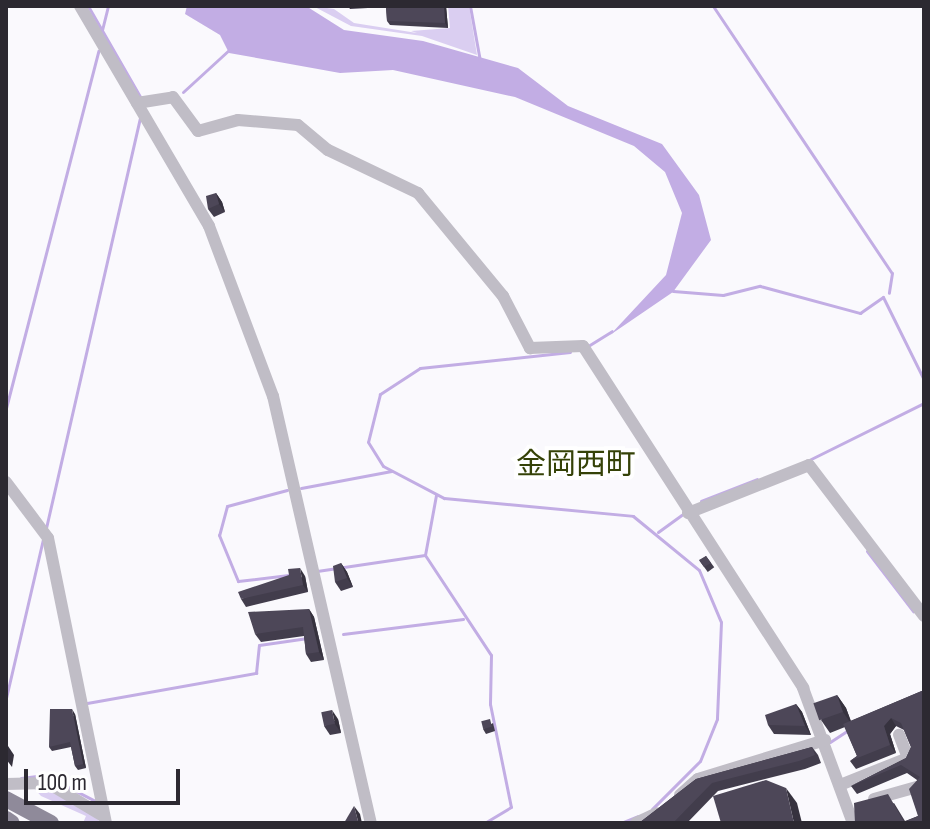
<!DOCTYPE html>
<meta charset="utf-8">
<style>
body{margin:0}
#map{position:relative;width:930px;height:829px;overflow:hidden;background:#faf9fd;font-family:"Sofia Sans Condensed","Noto Sans JP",sans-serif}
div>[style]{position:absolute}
.green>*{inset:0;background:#dacef1}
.water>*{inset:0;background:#c2ade4}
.stream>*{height:3px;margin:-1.5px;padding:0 1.5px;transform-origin:1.5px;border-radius:1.5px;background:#c2ade4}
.minor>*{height:12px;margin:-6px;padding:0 6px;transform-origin:6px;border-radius:6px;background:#c0bdc6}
.major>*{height:16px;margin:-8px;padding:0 8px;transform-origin:8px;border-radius:8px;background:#8f8a9a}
.wall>*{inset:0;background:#423d4c;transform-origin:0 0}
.shaded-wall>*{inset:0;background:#36323e}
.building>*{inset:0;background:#4d4758;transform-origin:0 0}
span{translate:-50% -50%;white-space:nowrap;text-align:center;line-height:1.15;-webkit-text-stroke:8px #fff;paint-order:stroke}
.quarter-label{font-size:30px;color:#354207}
.frame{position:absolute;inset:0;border:8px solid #2c2931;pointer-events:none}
.scale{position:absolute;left:24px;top:769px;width:156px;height:36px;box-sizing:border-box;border:4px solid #2c2931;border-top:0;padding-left:10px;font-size:24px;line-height:28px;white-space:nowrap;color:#2c2931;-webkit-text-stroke:6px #fff;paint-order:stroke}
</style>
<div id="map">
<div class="green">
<i style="clip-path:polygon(313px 6px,334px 9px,354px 23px,417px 33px,411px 31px,450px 28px,448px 6px,469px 6px,477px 55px,422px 36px,351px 26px)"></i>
<i style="clip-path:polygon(39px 785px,93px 814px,101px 823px,83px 823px,86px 816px,41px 796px,32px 786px)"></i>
</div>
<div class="water">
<i style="clip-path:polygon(187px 6px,306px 6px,344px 30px,423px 41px,518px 68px,568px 106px,662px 144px,699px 195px,711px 240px,673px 292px,610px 335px,666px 275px,682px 213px,665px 172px,634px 146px,515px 97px,393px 70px,340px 73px,229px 53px,220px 35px,185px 14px)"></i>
</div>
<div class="stream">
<i style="left:88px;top:6px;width:108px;rotate:60.1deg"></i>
<i style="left:470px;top:6px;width:56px;rotate:79.7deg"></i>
<i style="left:713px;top:6px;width:321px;rotate:56.2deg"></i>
<i style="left:892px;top:273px;width:20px;rotate:99deg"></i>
<i style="left:102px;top:30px;width:25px;rotate:-76deg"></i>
<i style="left:183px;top:92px;width:64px;rotate:-42.5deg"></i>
<i style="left:673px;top:291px;width:50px;rotate:4.6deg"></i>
<i style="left:723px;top:295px;width:38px;rotate:-14deg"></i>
<i style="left:760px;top:286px;width:104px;rotate:15.1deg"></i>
<i style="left:860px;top:313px;width:28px;rotate:-35deg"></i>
<i style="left:883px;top:297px;width:93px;rotate:63.7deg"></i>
<i style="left:588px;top:346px;width:28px;rotate:-32deg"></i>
<i style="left:570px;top:352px;width:151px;rotate:173.9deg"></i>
<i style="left:420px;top:368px;width:48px;rotate:147deg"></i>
<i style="left:380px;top:394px;width:49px;rotate:104deg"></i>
<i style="left:368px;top:442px;width:28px;rotate:58deg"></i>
<i style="left:383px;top:466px;width:69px;rotate:27.7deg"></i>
<i style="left:444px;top:498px;width:190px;rotate:5.4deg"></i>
<i style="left:633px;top:516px;width:85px;rotate:39.3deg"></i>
<i style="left:699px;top:570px;width:56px;rotate:67.1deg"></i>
<i style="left:721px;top:622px;width:97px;rotate:92.4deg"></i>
<i style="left:717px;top:719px;width:45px;rotate:112deg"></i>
<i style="left:700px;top:761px;width:68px;rotate:135deg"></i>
<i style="left:6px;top:408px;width:369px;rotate:-75.5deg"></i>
<i style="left:809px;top:460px;width:128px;rotate:-26.4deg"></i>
<i style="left:301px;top:488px;width:92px;rotate:-10.7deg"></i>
<i style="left:287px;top:490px;width:62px;rotate:165.1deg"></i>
<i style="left:227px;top:506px;width:30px;rotate:105deg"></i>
<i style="left:219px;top:535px;width:50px;rotate:67.6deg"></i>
<i style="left:238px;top:581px;width:51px;rotate:-6.7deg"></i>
<i style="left:701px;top:501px;width:60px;rotate:-21.4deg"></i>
<i style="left:46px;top:528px;width:420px;rotate:-77.1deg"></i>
<i style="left:658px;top:532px;width:29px;rotate:-36deg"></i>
<i style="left:867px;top:551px;width:76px;rotate:52.5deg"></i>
<i style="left:425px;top:555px;width:120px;rotate:56.6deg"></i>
<i style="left:491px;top:655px;width:49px;rotate:91.2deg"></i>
<i style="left:490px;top:704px;width:105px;rotate:78.5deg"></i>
<i style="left:511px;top:807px;width:31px;rotate:149deg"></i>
<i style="left:317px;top:571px;width:109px;rotate:-8.4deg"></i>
<i style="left:425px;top:555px;width:61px;rotate:-79.6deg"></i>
<i style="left:343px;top:634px;width:121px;rotate:-7.1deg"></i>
<i style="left:6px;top:698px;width:163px;rotate:-76.9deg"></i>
<i style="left:87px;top:703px;width:172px;rotate:-10.1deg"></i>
<i style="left:256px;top:673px;width:28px;rotate:-84deg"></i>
<i style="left:259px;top:645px;width:49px;rotate:-8.3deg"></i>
<i style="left:830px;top:742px;width:20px;rotate:-33deg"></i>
<i style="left:21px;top:778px;width:24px;rotate:-7deg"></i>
<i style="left:45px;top:775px;width:59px;rotate:27.4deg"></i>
<i style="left:621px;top:823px;width:18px;rotate:-22deg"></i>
</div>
<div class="minor">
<i style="left:80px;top:6px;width:255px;rotate:59.6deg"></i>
<i style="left:209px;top:226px;width:182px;rotate:69.4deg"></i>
<i style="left:273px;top:396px;width:438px;rotate:77.1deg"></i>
<i style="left:137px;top:103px;width:36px;rotate:-9deg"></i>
<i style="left:173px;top:97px;width:42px;rotate:53.7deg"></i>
<i style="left:198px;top:131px;width:41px;rotate:-15.4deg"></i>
<i style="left:238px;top:120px;width:60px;rotate:4.8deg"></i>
<i style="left:298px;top:125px;width:39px;rotate:40deg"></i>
<i style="left:328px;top:150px;width:100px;rotate:25.5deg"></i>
<i style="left:418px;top:193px;width:134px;rotate:50.5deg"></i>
<i style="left:503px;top:296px;width:59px;rotate:62.6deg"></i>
<i style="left:530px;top:348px;width:53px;rotate:-2.2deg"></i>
<i style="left:583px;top:346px;width:407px;rotate:57.2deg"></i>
<i style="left:803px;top:688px;width:144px;rotate:69.7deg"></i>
<i style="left:6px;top:482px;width:70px;rotate:53.1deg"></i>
<i style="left:48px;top:538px;width:291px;rotate:78.5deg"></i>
<i style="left:688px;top:513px;width:130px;rotate:-21.6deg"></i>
<i style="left:809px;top:465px;width:190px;rotate:52.7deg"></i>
<i style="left:6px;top:784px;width:42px;rotate:-1.4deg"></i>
<i style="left:48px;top:783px;width:64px;rotate:31deg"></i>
<i style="left:840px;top:785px;width:73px;rotate:-21.7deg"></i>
<i style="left:908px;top:758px;width:25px;rotate:-111deg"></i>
<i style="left:680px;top:795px;width:24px;rotate:-42deg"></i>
<i style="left:698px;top:779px;width:133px;rotate:-17.1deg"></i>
<i style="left:874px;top:799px;width:45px;rotate:-15.6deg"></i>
<i style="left:636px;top:823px;width:23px;rotate:-25deg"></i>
</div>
<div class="major">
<i style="left:6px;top:799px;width:51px;rotate:28.1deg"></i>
<i style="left:6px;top:819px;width:7px;rotate:34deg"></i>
</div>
<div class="wall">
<i style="clip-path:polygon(348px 6px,446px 6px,448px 28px,390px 25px,387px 21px,386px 7px,350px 9px)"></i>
<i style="clip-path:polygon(216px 193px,222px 202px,225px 212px,214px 217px,208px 209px)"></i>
<i style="left:706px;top:556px;width:14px;height:8px;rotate:54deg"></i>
<i style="clip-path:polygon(341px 563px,347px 572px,353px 587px,341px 591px,335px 582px)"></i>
<i style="clip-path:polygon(305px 576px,308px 592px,246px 607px,241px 599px)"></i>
<i style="clip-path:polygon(309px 609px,314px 617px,324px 660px,311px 662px,306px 654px,304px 636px,261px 642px,255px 634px)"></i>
<i style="clip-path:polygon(924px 690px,924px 823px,855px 823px,894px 803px,905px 821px,918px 816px,917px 780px,907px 773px,857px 794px,851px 786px,906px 758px,911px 747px,904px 730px,896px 726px,890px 734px,896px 753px,856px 769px,850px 761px,857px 756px,845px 727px,830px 733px,821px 720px,837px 695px,846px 708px,851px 721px)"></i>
<i style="clip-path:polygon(796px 704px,802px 712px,811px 735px,774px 734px,768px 725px)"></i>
<i style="clip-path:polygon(75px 714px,86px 768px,78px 770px,75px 766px,71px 747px,52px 751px,49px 747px)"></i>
<i style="clip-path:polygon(338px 719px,341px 733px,330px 735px,324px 726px)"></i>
<i style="clip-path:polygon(493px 723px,495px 731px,486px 734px,483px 729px)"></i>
<i style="clip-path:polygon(812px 747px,818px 755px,821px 763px,805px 769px,718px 791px,687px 823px,639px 823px,696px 779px)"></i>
</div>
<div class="shaded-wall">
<i style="clip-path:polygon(444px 6px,446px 6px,448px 28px,445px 23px)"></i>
<i style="clip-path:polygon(216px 193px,222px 202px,225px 212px,219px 204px)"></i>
<i style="clip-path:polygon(341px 563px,347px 572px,353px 587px,347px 578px)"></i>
<i style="clip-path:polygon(300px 568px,305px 576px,308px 592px,303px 585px)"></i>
<i style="clip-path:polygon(309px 609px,314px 617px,324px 660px,319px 652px)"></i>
<i style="clip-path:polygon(837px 695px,846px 708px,852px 725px,843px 712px)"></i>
<i style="clip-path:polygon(796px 704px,802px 712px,811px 735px,805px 726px)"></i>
<i style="clip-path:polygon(72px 709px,75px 714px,86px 768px,83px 764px)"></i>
<i style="clip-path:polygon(332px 710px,338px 719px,341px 733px,335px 724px)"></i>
<i style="clip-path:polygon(891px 718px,896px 726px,890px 734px,896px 753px,890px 745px,884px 726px)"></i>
<i style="clip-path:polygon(8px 746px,14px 755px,12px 767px,6px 759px)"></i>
<i style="clip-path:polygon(786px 788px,797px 803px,802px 823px,794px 823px)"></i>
<i style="clip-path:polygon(354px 806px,360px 814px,362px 823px,359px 823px,358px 821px)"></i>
</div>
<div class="building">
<i style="clip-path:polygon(386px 6px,444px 6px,445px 23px,387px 21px)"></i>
<i style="clip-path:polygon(216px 193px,219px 204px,208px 209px,206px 196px)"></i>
<i style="clip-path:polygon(706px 556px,711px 563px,704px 567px,699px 560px)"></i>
<i style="clip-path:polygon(341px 563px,347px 578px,335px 582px,333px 566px)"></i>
<i style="clip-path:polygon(300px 568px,303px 585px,241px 599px,238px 592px,289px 575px,288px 569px)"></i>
<i style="clip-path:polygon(309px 609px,319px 652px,306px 654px,303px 627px,255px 634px,248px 612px)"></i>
<i style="clip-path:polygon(924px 690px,924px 823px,855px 823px,854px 803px,888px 794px,904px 822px,918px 816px,909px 789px,920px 777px,901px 765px,851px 786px,906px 758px,911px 747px,901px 723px,891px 718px,884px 726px,890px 745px,850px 761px,857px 756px,843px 724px)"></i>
<i style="left:837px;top:695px;width:18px;height:25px;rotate:71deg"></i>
<i style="clip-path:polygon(796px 704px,805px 726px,768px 725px,765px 715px)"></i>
<i style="clip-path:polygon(50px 709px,72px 709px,83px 764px,75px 766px,70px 742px,49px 747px)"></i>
<i style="left:332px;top:710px;width:14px;height:11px;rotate:78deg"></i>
<i style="left:490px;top:719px;width:8px;height:9px;rotate:76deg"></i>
<i style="clip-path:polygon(812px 747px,815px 755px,799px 761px,712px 783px,673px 823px,639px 823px,696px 779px)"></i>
<i style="clip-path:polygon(766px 780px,786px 788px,794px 823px,721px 823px,713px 796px)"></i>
<i style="clip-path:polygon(354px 806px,358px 821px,344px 823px)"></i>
</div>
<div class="quarter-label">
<span style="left:576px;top:465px">金岡西町</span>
</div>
<div class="frame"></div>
<div class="scale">100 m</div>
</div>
